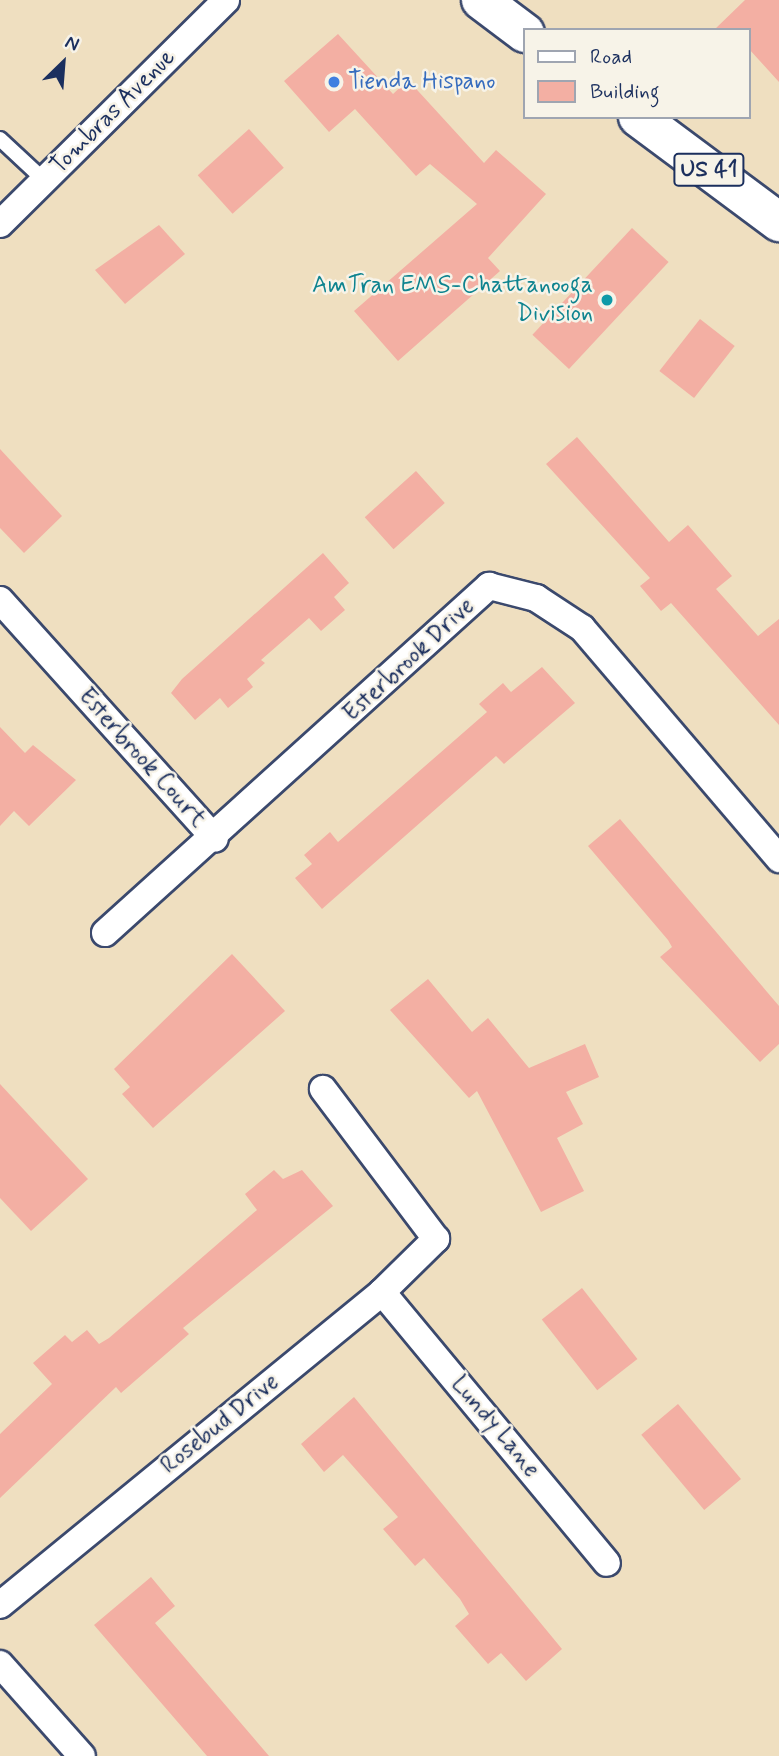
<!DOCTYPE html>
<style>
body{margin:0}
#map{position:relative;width:779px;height:1756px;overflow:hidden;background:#efdfc0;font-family:Mynerve,sans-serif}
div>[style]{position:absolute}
.building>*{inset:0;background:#f3afa3;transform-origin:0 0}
.roads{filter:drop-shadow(2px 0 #3b496d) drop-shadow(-2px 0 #3b496d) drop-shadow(0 2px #3b496d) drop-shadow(0 -2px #3b496d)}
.service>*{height:14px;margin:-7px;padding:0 7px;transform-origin:7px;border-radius:7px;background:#fff}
.minor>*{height:26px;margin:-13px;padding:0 13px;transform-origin:13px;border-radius:13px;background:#fff}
.primary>*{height:38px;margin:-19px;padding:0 19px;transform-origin:19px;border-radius:19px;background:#fff}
.dots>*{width:19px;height:19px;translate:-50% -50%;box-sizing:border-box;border:4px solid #f7f3e8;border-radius:50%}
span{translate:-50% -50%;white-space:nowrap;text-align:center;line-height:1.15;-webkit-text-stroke:5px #f7f3e8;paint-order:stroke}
.shield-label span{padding:2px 5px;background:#f7f3e8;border:2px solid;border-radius:5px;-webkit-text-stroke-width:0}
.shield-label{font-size:23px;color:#1b2f5e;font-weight:700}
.shop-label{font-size:24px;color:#366cbe}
.left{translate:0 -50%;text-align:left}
.street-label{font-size:24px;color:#1b2f5e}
.culture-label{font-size:24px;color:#0d838f}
.right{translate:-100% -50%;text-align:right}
.legend{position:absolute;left:523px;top:28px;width:228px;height:91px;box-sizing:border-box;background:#f7f3e8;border:2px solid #9fa5b1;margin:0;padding:9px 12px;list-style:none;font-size:21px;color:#1b2f5e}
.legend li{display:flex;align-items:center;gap:14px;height:35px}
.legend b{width:35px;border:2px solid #9fa5b1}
.north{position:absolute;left:28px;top:28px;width:70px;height:70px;-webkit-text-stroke:5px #f7f3e8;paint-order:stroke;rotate:25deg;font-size:19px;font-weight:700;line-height:28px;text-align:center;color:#1b2f5e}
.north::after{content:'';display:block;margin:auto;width:24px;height:32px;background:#1b2f5e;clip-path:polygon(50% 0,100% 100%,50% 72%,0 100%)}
</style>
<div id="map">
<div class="building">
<i style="clip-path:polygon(745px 0,779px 0,779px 82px,749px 49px,749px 30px,714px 30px)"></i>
<i style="clip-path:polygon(338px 34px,393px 94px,408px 80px,484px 163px,496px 150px,546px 194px,488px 258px,500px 271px,398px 361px,354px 311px,477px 204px,430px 164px,416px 176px,355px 109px,329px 132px,284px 81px)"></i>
<i style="left:249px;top:129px;width:52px;height:69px;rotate:48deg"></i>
<i style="clip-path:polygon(159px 225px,185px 254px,125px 304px,95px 270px)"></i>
<i style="left:632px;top:228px;width:50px;height:146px;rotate:43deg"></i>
<i style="left:700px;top:319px;width:44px;height:66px;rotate:38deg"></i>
<i style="clip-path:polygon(577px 437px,669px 542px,688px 525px,732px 576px,716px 589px,758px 636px,779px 619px,779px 725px,671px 603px,661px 611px,640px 586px,650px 578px,546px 464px)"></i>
<i style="clip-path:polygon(0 449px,62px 516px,24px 553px,0 528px)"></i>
<i style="left:416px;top:471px;width:43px;height:69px;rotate:48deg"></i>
<i style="clip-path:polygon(323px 553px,349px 583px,334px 597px,345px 610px,321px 631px,309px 618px,261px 660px,265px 663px,247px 679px,253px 687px,228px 708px,220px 698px,195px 720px,171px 693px,182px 679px)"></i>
<i style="clip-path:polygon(542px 667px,575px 703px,504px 764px,496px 756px,322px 909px,295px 878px,312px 864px,304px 855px,330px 832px,338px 842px,487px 712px,479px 704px,503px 683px,511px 692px)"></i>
<i style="clip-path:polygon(0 727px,25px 753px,33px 745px,76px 780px,29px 826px,14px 811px,0 826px)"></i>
<i style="clip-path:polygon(620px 819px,779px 1006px,779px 1044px,760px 1062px,660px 957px,672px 947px,668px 940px,588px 846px)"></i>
<i style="clip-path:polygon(232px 954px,285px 1011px,153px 1128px,122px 1094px,130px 1087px,114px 1069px)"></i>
<i style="clip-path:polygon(428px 979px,472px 1032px,488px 1018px,529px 1068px,585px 1044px,599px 1077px,566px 1092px,583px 1124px,557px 1138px,584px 1191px,541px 1212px,477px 1091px,469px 1098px,390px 1010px)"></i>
<i style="clip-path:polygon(0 1084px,88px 1179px,31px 1231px,0 1198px)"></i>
<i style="clip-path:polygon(274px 1170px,283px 1179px,302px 1170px,333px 1206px,183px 1328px,189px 1334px,121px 1393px,116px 1387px,0 1498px,0 1434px,52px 1384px,33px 1363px,65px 1335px,72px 1342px,87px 1330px,99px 1344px,109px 1338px,257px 1210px,245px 1194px)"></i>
<i style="left:582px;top:1288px;width:90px;height:51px;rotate:52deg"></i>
<i style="clip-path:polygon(354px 1397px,562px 1649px,526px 1681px,501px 1653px,488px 1664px,455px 1626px,469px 1614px,460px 1599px,424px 1558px,415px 1566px,383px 1529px,398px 1517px,343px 1455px,324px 1472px,301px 1444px)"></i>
<i style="left:678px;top:1404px;width:98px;height:48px;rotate:50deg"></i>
<i style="clip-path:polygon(151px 1577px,175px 1606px,155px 1623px,269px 1756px,207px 1756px,94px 1625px)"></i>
</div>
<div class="roads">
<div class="service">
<i style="left:0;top:139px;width:60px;rotate:43deg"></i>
</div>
<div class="minor">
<i style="left:0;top:224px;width:318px;rotate:-44.7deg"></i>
<i style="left:0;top:600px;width:321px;rotate:48deg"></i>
<i style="left:105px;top:933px;width:518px;rotate:-42.1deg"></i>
<i style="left:489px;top:586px;width:49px;rotate:14.3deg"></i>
<i style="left:536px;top:598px;width:55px;rotate:33.1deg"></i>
<i style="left:582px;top:628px;width:304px;rotate:49.5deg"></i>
<i style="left:382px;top:1292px;width:352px;rotate:50.3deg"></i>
<i style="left:0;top:1605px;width:494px;rotate:-39.3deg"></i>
<i style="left:382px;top:1292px;width:76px;rotate:-44.5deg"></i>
<i style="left:436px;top:1239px;width:188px;rotate:-127deg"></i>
<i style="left:0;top:1664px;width:123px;rotate:48.3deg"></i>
</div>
<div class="primary">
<i style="left:481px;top:0;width:55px;rotate:36.9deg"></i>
<i style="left:638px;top:117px;width:176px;rotate:36.7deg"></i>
</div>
</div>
<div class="dots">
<i style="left:334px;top:82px;background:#3f7fe0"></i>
<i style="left:607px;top:300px;background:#0f9aa8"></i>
</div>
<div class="shield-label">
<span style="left:709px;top:170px">US 41</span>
</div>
<div class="shop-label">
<span class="left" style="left:348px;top:82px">Tienda Hispano</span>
</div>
<div class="street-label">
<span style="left:113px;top:112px;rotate:-45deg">Tombras Avenue</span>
<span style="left:409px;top:660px;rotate:-43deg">Esterbrook Drive</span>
<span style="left:142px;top:758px;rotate:48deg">Esterbrook Court</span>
<span style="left:220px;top:1424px;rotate:-39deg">Rosebud Drive</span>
<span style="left:495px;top:1427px;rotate:50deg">Lundy Lane</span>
</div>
<div class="culture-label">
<span class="right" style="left:593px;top:300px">AmTran EMS-Chattanooga<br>Division</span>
</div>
<ul class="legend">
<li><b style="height:9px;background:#fff"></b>Road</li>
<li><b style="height:19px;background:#f3afa3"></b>Building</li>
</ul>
<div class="north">N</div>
</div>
